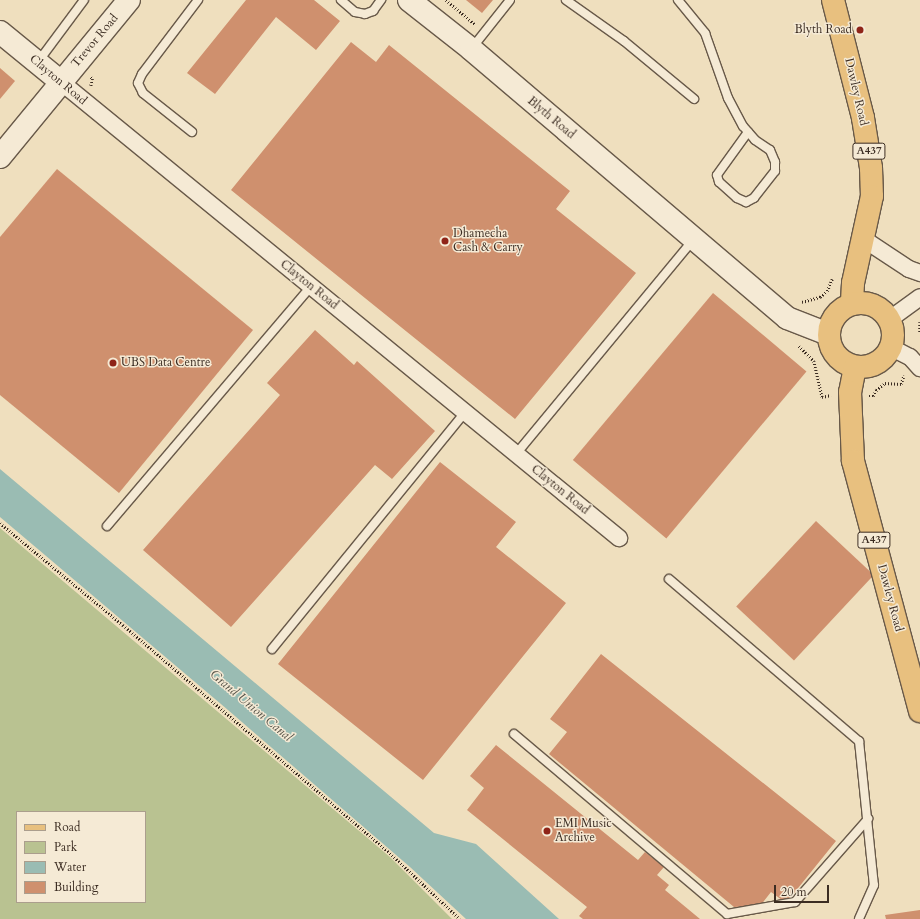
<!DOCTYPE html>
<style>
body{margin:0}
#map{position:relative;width:920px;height:919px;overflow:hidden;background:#efdfbe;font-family:Cardo,serif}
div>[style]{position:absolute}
.green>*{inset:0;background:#b9c291}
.water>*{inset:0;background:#9abcb3}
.building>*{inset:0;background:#cf906e;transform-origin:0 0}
.path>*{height:2.5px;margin-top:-1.25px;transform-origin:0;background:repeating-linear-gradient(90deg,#3b2c22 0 1px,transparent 0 3px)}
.roads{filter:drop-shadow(1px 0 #685949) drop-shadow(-1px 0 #685949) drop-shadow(0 1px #685949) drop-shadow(0 -1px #685949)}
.lane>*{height:8px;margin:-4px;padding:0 4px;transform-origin:4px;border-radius:4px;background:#f5ead5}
.street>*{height:16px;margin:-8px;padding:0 8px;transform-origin:8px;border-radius:8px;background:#f5ead5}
.secondary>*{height:22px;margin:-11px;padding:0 11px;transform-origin:11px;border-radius:11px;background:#f5ead5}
.primary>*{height:22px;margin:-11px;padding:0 11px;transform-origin:11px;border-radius:11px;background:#e8c07f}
.primary>.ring{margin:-11px;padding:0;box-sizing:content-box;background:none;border:22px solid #e8c07f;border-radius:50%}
.dots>*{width:11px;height:11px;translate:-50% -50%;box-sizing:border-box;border:2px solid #f5ead5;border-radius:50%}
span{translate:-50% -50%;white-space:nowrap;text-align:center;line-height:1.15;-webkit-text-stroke:3px #f5ead5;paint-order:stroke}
.shield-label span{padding:1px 3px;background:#f5ead5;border:1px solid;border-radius:3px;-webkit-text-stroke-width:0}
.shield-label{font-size:11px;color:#3b2c22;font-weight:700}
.poi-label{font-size:12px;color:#3b2c22}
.right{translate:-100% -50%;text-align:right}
.left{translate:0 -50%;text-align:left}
.street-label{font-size:12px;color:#3b2c22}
.water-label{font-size:13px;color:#535046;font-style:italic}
.legend{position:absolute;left:16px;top:811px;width:130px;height:92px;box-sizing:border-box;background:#f5ead5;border:1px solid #ab9e8d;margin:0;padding:5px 7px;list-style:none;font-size:12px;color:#3b2c22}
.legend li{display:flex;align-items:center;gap:8px;height:20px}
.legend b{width:20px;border:1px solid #ab9e8d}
.scale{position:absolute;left:774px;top:885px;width:55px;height:18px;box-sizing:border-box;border:2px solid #3b2c22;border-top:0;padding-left:5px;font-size:12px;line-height:14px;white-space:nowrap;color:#3b2c22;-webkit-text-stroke:3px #f5ead5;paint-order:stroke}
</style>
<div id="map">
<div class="green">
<i style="clip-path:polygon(evenodd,0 528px,390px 857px,452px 919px,0 919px,0 528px,17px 812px,145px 812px,145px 902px,17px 902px,17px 812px)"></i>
</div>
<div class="water">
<i style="clip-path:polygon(0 469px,434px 833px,476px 844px,559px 919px,466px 919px,410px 867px,228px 710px,0 517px)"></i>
</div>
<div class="building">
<i style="clip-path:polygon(246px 0,314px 0,340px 21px,316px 50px,276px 17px,215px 94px,187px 73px)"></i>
<i style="clip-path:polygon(466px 0,493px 0,482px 13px)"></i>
<i style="clip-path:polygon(351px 42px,376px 62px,389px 45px,570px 191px,556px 209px,636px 273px,515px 419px,231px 190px)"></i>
<i style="clip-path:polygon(0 68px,15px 81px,0 99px)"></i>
<i style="clip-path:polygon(57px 169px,253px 330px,119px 493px,0 395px,0 237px)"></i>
<i style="left:713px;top:293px;width:122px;height:218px;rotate:40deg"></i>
<i style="clip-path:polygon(315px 330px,354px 365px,357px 361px,435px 431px,392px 479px,375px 465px,231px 627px,143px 550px,280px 395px,267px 383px)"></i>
<i style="clip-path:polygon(440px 462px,516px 522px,496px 547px,566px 603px,423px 780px,278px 664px)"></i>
<i style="left:816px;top:521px;width:79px;height:117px;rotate:43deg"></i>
<i style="clip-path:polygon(601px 654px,836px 841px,786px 903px,771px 892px,760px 906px,734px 907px,549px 754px,567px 732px,550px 719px)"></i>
<i style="clip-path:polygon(496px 745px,638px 860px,645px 852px,664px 867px,657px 875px,669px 885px,665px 890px,700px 919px,583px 919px,579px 916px,587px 907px,467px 810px,484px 788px,470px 776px)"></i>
<i style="clip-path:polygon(920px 910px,920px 919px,886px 919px,885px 915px)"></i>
</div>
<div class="path">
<i style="left:446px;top:0;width:38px;rotate:40deg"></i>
<i style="left:91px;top:77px;width:3px;rotate:45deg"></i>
<i style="left:93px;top:79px;width:7px;rotate:106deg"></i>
<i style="left:802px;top:302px;width:19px;rotate:-16deg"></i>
<i style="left:820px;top:297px;width:9px;rotate:-41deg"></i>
<i style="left:827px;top:291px;width:13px;rotate:-67deg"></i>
<i style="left:920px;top:322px;width:11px;rotate:90deg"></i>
<i style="left:799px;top:346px;width:21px;rotate:45deg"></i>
<i style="left:814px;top:361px;width:37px;rotate:77deg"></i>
<i style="left:822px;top:397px;width:9px;rotate:-13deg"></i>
<i style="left:869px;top:396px;width:4px"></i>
<i style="left:873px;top:396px;width:7px;rotate:-63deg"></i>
<i style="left:876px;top:390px;width:11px;rotate:-38deg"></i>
<i style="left:885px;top:383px;width:16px;rotate:4deg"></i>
<i style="left:901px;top:384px;width:9px;rotate:-72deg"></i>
<i style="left:0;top:523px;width:160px;rotate:39.7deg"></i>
<i style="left:123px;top:625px;width:354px;rotate:40.5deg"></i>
<i style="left:392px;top:855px;width:93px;rotate:43.3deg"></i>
</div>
<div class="roads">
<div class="lane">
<i style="left:341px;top:0;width:18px;rotate:41deg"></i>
<i style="left:355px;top:12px;width:10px;rotate:11deg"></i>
<i style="left:365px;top:14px;width:9px;rotate:-21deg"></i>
<i style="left:373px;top:11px;width:14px;rotate:-54deg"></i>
<i style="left:566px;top:0;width:71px;rotate:35.3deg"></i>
<i style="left:624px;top:41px;width:91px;rotate:39.6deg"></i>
<i style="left:678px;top:0;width:43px;rotate:50.7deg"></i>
<i style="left:705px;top:33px;width:69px;rotate:70.5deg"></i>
<i style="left:728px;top:98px;width:32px;rotate:62deg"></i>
<i style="left:743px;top:126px;width:18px;rotate:49deg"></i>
<i style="left:755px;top:140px;width:18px;rotate:34deg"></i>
<i style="left:770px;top:150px;width:13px;rotate:67deg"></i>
<i style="left:775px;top:162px;width:9px;rotate:90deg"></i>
<i style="left:775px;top:171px;width:34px;rotate:128deg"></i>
<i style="left:754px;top:198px;width:9px;rotate:153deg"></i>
<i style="left:746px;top:202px;width:10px;rotate:-156deg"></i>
<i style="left:737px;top:198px;width:24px;rotate:-138deg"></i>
<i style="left:719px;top:182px;width:7px;rotate:-106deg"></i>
<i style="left:717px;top:175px;width:53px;rotate:-54.2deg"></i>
<i style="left:472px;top:48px;width:61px;rotate:-51.6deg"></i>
<i style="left:38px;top:62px;width:77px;rotate:-53.4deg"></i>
<i style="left:192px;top:132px;width:63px;rotate:-141.5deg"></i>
<i style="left:143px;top:93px;width:11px;rotate:-117deg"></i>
<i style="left:138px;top:83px;width:10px;rotate:-66deg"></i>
<i style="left:142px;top:74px;width:93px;rotate:-52.9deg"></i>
<i style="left:516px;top:454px;width:278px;rotate:-50.4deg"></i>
<i style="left:107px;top:526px;width:315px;rotate:-49.6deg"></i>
<i style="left:669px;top:579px;width:250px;rotate:40.5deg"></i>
<i style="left:859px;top:741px;width:145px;rotate:84.1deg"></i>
<i style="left:874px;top:885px;width:37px;rotate:114deg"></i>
<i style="left:272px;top:649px;width:306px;rotate:-50.8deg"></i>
<i style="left:514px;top:734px;width:279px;rotate:40.2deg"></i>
<i style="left:727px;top:914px;width:69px;rotate:-10deg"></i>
<i style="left:795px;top:902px;width:111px;rotate:-48.7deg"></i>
</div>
<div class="street">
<i style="left:61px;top:82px;width:721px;rotate:39.26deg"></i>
<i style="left:862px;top:238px;width:56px;rotate:33.4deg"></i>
<i style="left:909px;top:269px;width:12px;rotate:20deg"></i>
<i style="left:890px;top:319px;width:37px;rotate:-36deg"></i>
<i style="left:892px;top:348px;width:20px;rotate:27deg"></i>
<i style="left:910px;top:357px;width:15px;rotate:48deg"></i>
</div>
<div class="secondary">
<i style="left:409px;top:0;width:79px;rotate:38.3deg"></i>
<i style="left:471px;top:49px;width:415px;rotate:40.4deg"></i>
<i style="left:787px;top:318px;width:44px;rotate:21.3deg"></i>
<i style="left:0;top:32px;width:79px;rotate:39.3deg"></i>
<i style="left:0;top:157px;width:203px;rotate:-50.6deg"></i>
</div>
<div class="primary">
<i style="left:833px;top:0;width:122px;rotate:75.7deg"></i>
<i style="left:863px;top:118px;width:51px;rotate:80.9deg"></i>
<i style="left:871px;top:168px;width:28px;rotate:88deg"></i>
<i style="left:872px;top:196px;width:89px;rotate:102.3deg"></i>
<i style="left:853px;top:283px;width:21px;rotate:93deg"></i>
<i class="ring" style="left:829px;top:303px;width:42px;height:42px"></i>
<i style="left:855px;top:367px;width:25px;rotate:101deg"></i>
<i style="left:850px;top:392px;width:69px;rotate:87.5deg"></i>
<i style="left:853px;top:461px;width:259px;rotate:75deg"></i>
</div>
</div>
<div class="dots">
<i style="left:860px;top:30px;background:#8f2418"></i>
<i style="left:445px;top:241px;background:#8f2418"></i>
<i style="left:113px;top:363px;background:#8f2418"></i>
<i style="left:547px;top:831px;background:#8f2418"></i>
</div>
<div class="shield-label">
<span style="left:869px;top:151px">A437</span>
<span style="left:874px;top:540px">A437</span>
</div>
<div class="poi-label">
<span class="right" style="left:852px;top:30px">Blyth Road</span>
<span class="left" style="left:453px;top:241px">Dhamecha<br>Cash &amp; Carry</span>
<span class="left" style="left:121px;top:363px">UBS Data Centre</span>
<span class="left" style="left:555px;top:831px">EMI Music<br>Archive</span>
</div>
<div class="street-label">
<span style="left:95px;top:41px;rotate:-50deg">Trevor Road</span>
<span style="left:58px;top:80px;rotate:40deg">Clayton Road</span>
<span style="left:856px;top:92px;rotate:77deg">Dawley Road</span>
<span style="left:551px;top:118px;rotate:40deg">Blyth Road</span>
<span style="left:309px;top:285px;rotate:39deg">Clayton Road</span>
<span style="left:560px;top:490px;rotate:39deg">Clayton Road</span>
<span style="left:890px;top:598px;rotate:75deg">Dawley Road</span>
</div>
<div class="water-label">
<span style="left:251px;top:706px;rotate:40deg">Grand Union Canal</span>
</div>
<ul class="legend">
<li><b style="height:5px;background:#e8c07f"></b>Road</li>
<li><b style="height:11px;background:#b9c291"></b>Park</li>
<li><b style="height:11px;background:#9abcb3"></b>Water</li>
<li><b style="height:11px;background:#cf906e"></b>Building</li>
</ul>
<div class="scale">20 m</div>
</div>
